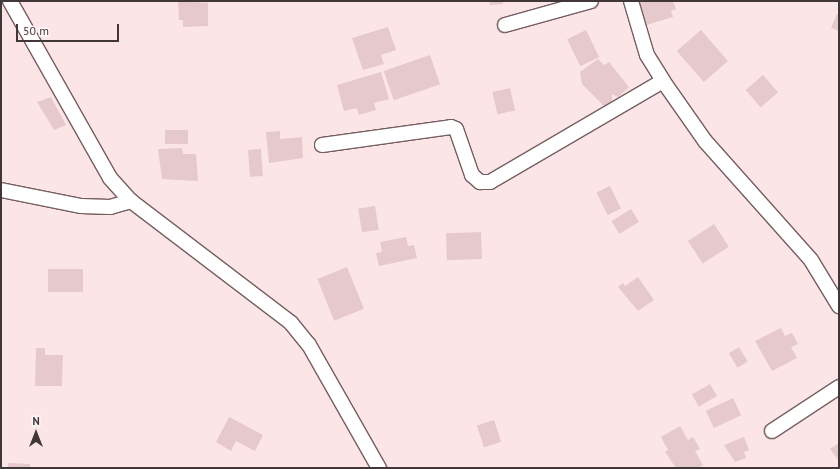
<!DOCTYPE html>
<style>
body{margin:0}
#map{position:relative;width:840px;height:469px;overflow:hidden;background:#fce5e7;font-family:"PT Sans",sans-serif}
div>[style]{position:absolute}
.building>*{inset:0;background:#e5c9cc;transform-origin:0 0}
.roads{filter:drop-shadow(1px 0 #765e60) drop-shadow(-1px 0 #765e60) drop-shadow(0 1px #765e60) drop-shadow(0 -1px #765e60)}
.minor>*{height:14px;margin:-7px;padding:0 7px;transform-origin:7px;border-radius:7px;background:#fff}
span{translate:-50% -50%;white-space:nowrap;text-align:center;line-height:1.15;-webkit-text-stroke:3px #fdf7f8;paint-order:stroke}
.frame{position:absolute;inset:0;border:2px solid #423738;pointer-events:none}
.north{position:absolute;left:16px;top:413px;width:40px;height:40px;-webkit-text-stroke:3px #fdf7f8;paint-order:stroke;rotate:0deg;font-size:11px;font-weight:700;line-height:16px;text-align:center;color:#423738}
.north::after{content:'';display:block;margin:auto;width:14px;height:18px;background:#423738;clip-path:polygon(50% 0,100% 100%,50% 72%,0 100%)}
.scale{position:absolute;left:16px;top:24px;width:103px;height:18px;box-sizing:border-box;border:2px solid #423738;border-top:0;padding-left:5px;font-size:12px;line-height:14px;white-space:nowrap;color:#423738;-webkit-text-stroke:3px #fdf7f8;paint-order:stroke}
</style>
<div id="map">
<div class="building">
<i style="clip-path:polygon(178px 1px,208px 3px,208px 26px,183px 27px,183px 20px,179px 20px)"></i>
<i style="clip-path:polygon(489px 1px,503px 1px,503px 4px,490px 5px)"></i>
<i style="clip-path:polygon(636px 1px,673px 1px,676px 9px,671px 11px,673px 17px,646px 25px)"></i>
<i style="clip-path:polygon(837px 14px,839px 15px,839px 31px,831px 28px)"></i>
<i style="clip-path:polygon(388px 27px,396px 50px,381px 55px,384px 64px,363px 70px,352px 38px)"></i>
<i style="left:586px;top:30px;width:30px;height:21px;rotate:64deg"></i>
<i style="left:701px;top:30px;width:41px;height:32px;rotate:49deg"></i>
<i style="left:430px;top:55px;width:31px;height:49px;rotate:71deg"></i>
<i style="clip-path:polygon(598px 59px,604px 65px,609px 62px,629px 87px,618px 97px,612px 94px,612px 101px,604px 106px,582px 84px,580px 72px)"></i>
<i style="clip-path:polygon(381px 72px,389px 99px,374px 103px,376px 110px,359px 115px,357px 108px,344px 111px,337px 85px)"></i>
<i style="left:763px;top:75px;width:23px;height:23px;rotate:49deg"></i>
<i style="left:510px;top:88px;width:23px;height:18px;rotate:77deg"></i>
<i style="clip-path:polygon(51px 97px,66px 125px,54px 130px,37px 102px)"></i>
<i style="left:165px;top:130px;width:23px;height:14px"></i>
<i style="clip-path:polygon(280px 131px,280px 139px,302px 137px,303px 158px,269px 163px,266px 132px)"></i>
<i style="clip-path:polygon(182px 148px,183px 154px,196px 154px,198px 181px,162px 179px,158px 149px)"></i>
<i style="left:261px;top:149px;width:27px;height:13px;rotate:86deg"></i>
<i style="left:610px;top:186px;width:25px;height:15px;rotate:64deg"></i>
<i style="left:375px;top:206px;width:24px;height:17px;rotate:81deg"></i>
<i style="left:631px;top:209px;width:15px;height:23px;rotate:58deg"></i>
<i style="left:714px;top:224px;width:27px;height:31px;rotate:57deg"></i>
<i style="left:481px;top:232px;width:27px;height:35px;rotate:88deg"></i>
<i style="clip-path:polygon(406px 237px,408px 246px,414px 245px,417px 258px,379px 266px,376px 253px,382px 252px,380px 242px)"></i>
<i style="left:347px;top:267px;width:45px;height:32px;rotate:68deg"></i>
<i style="left:48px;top:269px;width:35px;height:23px"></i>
<i style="clip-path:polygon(638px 277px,654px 300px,638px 311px,618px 287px,623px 283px,625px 286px)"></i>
<i style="clip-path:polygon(781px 328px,785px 336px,792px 333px,798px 344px,791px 347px,797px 358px,772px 371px,755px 341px)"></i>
<i style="left:739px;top:347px;width:17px;height:12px;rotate:59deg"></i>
<i style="clip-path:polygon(36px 348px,45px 348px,45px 355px,63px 355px,62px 386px,35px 386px)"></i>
<i style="left:710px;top:384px;width:14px;height:21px;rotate:60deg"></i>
<i style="left:733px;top:398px;width:19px;height:30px;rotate:65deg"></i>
<i style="clip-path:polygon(229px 417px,263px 435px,255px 451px,236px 441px,231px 451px,216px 442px)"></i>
<i style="left:494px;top:420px;width:23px;height:18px;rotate:72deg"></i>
<i style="clip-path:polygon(680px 426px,688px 440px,693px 437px,700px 449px,695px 451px,703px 465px,698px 468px,676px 468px,665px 452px,668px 450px,661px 437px)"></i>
<i style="clip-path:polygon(744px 437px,749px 450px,744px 452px,746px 458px,735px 462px,724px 445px)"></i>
<i style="clip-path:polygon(839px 443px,839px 461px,830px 449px)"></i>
<i style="clip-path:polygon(8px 463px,30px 464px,30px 468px,8px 468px)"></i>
</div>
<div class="roads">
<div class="minor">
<i style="left:10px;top:1px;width:203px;rotate:60.5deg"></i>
<i style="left:110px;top:178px;width:31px;rotate:48deg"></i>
<i style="left:131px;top:201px;width:201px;rotate:37.3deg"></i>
<i style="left:291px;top:323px;width:28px;rotate:51deg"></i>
<i style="left:309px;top:345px;width:142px;rotate:60.4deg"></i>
<i style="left:631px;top:1px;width:56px;rotate:73.5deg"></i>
<i style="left:647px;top:55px;width:31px;rotate:58deg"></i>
<i style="left:663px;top:81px;width:73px;rotate:55deg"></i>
<i style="left:705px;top:141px;width:159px;rotate:48.3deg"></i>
<i style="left:811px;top:260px;width:54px;rotate:58.7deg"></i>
<i style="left:505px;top:25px;width:89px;rotate:-15.6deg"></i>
<i style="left:322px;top:145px;width:130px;rotate:-7.9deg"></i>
<i style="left:451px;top:127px;width:5px;rotate:22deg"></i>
<i style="left:456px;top:129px;width:49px;rotate:70.8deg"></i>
<i style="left:472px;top:175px;width:11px;rotate:41deg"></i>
<i style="left:480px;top:182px;width:10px"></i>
<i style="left:490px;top:182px;width:200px;rotate:-30.3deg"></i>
<i style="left:1px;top:190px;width:82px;rotate:11.3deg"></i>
<i style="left:81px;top:206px;width:29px;rotate:2deg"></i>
<i style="left:110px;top:207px;width:22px;rotate:-16deg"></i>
<i style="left:772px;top:431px;width:80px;rotate:-33.3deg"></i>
</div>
</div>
<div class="frame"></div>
<div class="north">N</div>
<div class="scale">50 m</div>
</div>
